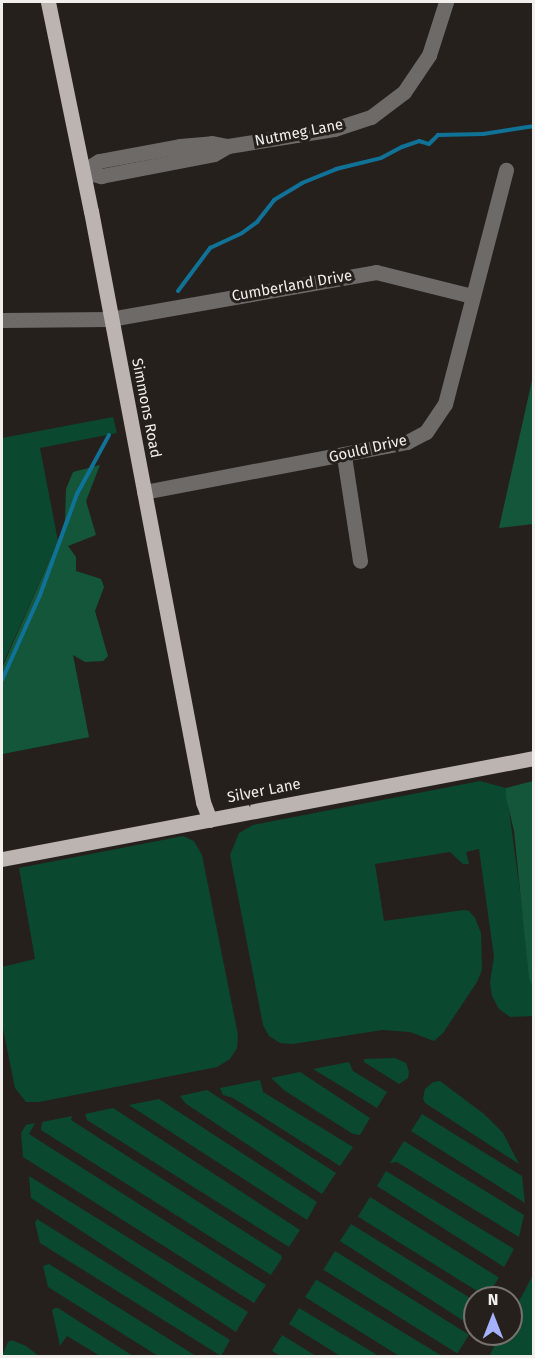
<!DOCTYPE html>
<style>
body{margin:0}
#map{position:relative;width:535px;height:1358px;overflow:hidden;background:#26201c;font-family:"Fira Sans",sans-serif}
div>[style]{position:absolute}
.green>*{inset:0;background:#0b4830;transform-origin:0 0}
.forest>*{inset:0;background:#13563a}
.stream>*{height:4px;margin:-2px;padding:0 2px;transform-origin:2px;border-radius:2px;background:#117298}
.minor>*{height:15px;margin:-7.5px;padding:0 7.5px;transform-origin:7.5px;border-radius:7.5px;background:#6e6a68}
.major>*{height:15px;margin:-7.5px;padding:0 7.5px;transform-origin:7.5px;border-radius:7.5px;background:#bbb4b1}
span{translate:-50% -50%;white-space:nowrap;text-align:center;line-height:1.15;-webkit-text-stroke:6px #26201c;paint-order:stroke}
.street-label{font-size:15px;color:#f2eeeb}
.frame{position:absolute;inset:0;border:3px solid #f2eeeb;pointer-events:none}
.north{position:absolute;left:463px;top:1286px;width:60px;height:60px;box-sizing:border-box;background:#26201c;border:2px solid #78726f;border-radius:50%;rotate:0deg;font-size:16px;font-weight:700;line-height:24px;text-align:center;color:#f2eeeb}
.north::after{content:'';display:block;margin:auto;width:21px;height:27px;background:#a4b2fc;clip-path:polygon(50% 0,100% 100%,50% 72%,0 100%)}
</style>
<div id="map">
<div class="green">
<i style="clip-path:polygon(113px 417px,117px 433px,40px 448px,58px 541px,2px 666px,89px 737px,2px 754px,2px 438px)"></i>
<i style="clip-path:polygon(480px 781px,506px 788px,533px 988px,533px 1016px,510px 1017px,499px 1009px,492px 996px,490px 982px,494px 957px,479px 849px,466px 852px,469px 864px,463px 864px,450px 852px,375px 864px,384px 921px,464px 910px,469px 911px,475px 918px,481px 933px,482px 970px,477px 982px,443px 1033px,434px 1041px,410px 1032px,382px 1030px,293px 1044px,280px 1043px,269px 1036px,263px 1025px,230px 855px,239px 833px,253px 825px)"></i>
<i style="clip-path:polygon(183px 836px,194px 841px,202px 855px,238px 1035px,237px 1048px,230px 1059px,217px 1067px,39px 1102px,26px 1102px,15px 1088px,2px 1024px,2px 967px,35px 959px,19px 868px)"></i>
<i style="clip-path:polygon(395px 1058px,406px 1063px,409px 1072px,408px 1078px,399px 1084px,364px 1062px,364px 1059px)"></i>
<i style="clip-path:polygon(349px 1062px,353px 1071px,387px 1092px,377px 1108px,313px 1069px)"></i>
<i style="clip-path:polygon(300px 1072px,370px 1118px,360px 1135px,353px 1134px,285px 1091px,271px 1078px)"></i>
<i style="clip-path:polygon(260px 1080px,263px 1092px,353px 1147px,340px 1166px,233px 1098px,223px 1095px,220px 1088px)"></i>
<i style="clip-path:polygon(440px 1081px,484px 1114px,503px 1133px,519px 1164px,425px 1103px,423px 1099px,425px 1089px,433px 1082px)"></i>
<i style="clip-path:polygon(207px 1090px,336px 1173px,322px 1194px,185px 1103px,180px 1096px)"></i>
<i style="clip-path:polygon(159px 1099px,317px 1202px,307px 1220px,129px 1105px)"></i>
<i style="clip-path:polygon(113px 1108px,300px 1230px,289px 1247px,87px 1120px,85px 1114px)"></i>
<i style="clip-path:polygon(422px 1114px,522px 1176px,525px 1203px,411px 1131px)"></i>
<i style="clip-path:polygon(72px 1116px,71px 1120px,281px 1255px,282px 1258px,271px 1275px,41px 1130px,42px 1122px)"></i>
<i style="clip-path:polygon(35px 1123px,29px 1134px,266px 1285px,254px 1303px,23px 1157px,21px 1133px,26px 1125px)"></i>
<i style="clip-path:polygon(404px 1141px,524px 1215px,519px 1237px,397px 1162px,390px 1163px)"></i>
<i style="clip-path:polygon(386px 1171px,514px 1249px,504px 1267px,377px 1186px)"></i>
<i style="clip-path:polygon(29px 1176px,248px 1312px,236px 1332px,31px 1198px)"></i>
<i style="left:370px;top:1197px;width:152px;height:23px;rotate:32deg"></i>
<i style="clip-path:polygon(37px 1219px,230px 1340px,221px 1356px,40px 1243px,35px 1223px)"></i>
<i style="clip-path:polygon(351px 1224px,475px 1301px,473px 1327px,340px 1241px)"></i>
<i style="left:335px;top:1251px;width:158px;height:22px;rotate:32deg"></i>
<i style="clip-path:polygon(49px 1264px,196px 1356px,158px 1356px,48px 1287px,43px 1266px)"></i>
<i style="clip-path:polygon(533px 1275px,533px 1356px,489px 1356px,501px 1334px,511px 1334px,511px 1316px)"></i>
<i style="clip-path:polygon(316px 1280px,317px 1280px,442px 1356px,399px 1356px,305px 1297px)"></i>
<i style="clip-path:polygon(55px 1308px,58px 1308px,133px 1356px,100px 1356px,67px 1336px,60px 1346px,52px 1310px)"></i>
<i style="clip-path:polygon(299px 1308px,379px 1356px,340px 1356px,289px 1324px)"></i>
<i style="clip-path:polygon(282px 1335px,316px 1356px,281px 1356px,272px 1351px)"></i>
<i style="clip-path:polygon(12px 1340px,26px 1346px,39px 1356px,2px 1356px,8px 1342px)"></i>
</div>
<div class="forest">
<i style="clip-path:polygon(533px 376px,533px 524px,499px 528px)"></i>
<i style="clip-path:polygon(100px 465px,86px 501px,96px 535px,68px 546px,76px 557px,76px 571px,101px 579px,104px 587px,95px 611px,108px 656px,103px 661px,85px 662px,73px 655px,89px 737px,2px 754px,2px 668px,58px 541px,65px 520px,66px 489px,73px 472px)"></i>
<i style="clip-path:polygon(533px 781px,534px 781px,533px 988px,529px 978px,514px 831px,506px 797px,506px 788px)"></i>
</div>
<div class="stream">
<i style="left:178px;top:291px;width:54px;rotate:-53.3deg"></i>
<i style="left:210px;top:248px;width:35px;rotate:-25deg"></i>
<i style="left:242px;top:233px;width:19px;rotate:-36deg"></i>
<i style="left:257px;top:222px;width:28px;rotate:-52deg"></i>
<i style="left:274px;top:200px;width:33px;rotate:-31deg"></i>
<i style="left:302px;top:183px;width:37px;rotate:-22deg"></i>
<i style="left:336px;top:169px;width:46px;rotate:-13.7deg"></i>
<i style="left:381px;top:158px;width:24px;rotate:-28deg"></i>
<i style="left:402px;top:147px;width:18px;rotate:-19deg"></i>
<i style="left:419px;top:141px;width:10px;rotate:17deg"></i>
<i style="left:429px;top:144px;width:13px;rotate:-45deg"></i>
<i style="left:438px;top:135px;width:45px;rotate:-1.3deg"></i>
<i style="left:483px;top:134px;width:52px;rotate:-8.9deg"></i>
<i style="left:2px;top:680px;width:93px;rotate:-65.9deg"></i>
<i style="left:40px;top:595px;width:108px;rotate:-69.9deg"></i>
<i style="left:77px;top:494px;width:67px;rotate:-61.5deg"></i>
</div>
<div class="minor">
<i style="left:83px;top:171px;width:19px;rotate:16deg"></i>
<i style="left:101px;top:176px;width:115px;rotate:-11deg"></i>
<i style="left:214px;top:154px;width:16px;rotate:-30deg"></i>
<i style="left:228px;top:146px;width:107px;rotate:-9.1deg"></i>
<i style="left:334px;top:129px;width:39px;rotate:-18deg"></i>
<i style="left:371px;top:117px;width:41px;rotate:-37.1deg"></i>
<i style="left:404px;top:92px;width:45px;rotate:-56deg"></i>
<i style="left:429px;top:55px;width:56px;rotate:-72.2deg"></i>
<i style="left:83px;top:171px;width:19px;rotate:-32deg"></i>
<i style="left:99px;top:161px;width:82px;rotate:-10.5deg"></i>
<i style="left:180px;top:146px;width:32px;rotate:-5deg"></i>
<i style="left:212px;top:143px;width:16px;rotate:11deg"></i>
<i style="left:2px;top:320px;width:108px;rotate:-0.5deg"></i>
<i style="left:110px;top:319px;width:270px;rotate:-10deg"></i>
<i style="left:376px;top:272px;width:99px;rotate:14deg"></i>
<i style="left:344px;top:456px;width:106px;rotate:81.3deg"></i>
<i style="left:144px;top:492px;width:268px;rotate:-10.8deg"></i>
<i style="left:407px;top:442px;width:21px;rotate:-28deg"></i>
<i style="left:426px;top:432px;width:34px;rotate:-56deg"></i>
<i style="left:445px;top:404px;width:242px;rotate:-75.4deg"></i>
</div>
<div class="major">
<i style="left:48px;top:2px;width:213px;rotate:78.4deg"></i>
<i style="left:91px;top:211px;width:602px;rotate:79.27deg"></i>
<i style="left:203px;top:802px;width:19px;rotate:69deg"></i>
<i style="left:2px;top:859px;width:542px;rotate:-10.75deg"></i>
</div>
<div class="street-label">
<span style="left:299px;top:133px;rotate:-11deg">Nutmeg Lane</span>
<span style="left:292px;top:286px;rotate:-10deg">Cumberland Drive</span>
<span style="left:146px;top:408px;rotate:79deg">Simmons Road</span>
<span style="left:368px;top:449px;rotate:-13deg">Gould Drive</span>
<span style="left:264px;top:791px;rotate:-11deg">Silver Lane</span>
</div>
<div class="frame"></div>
<div class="north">N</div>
</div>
